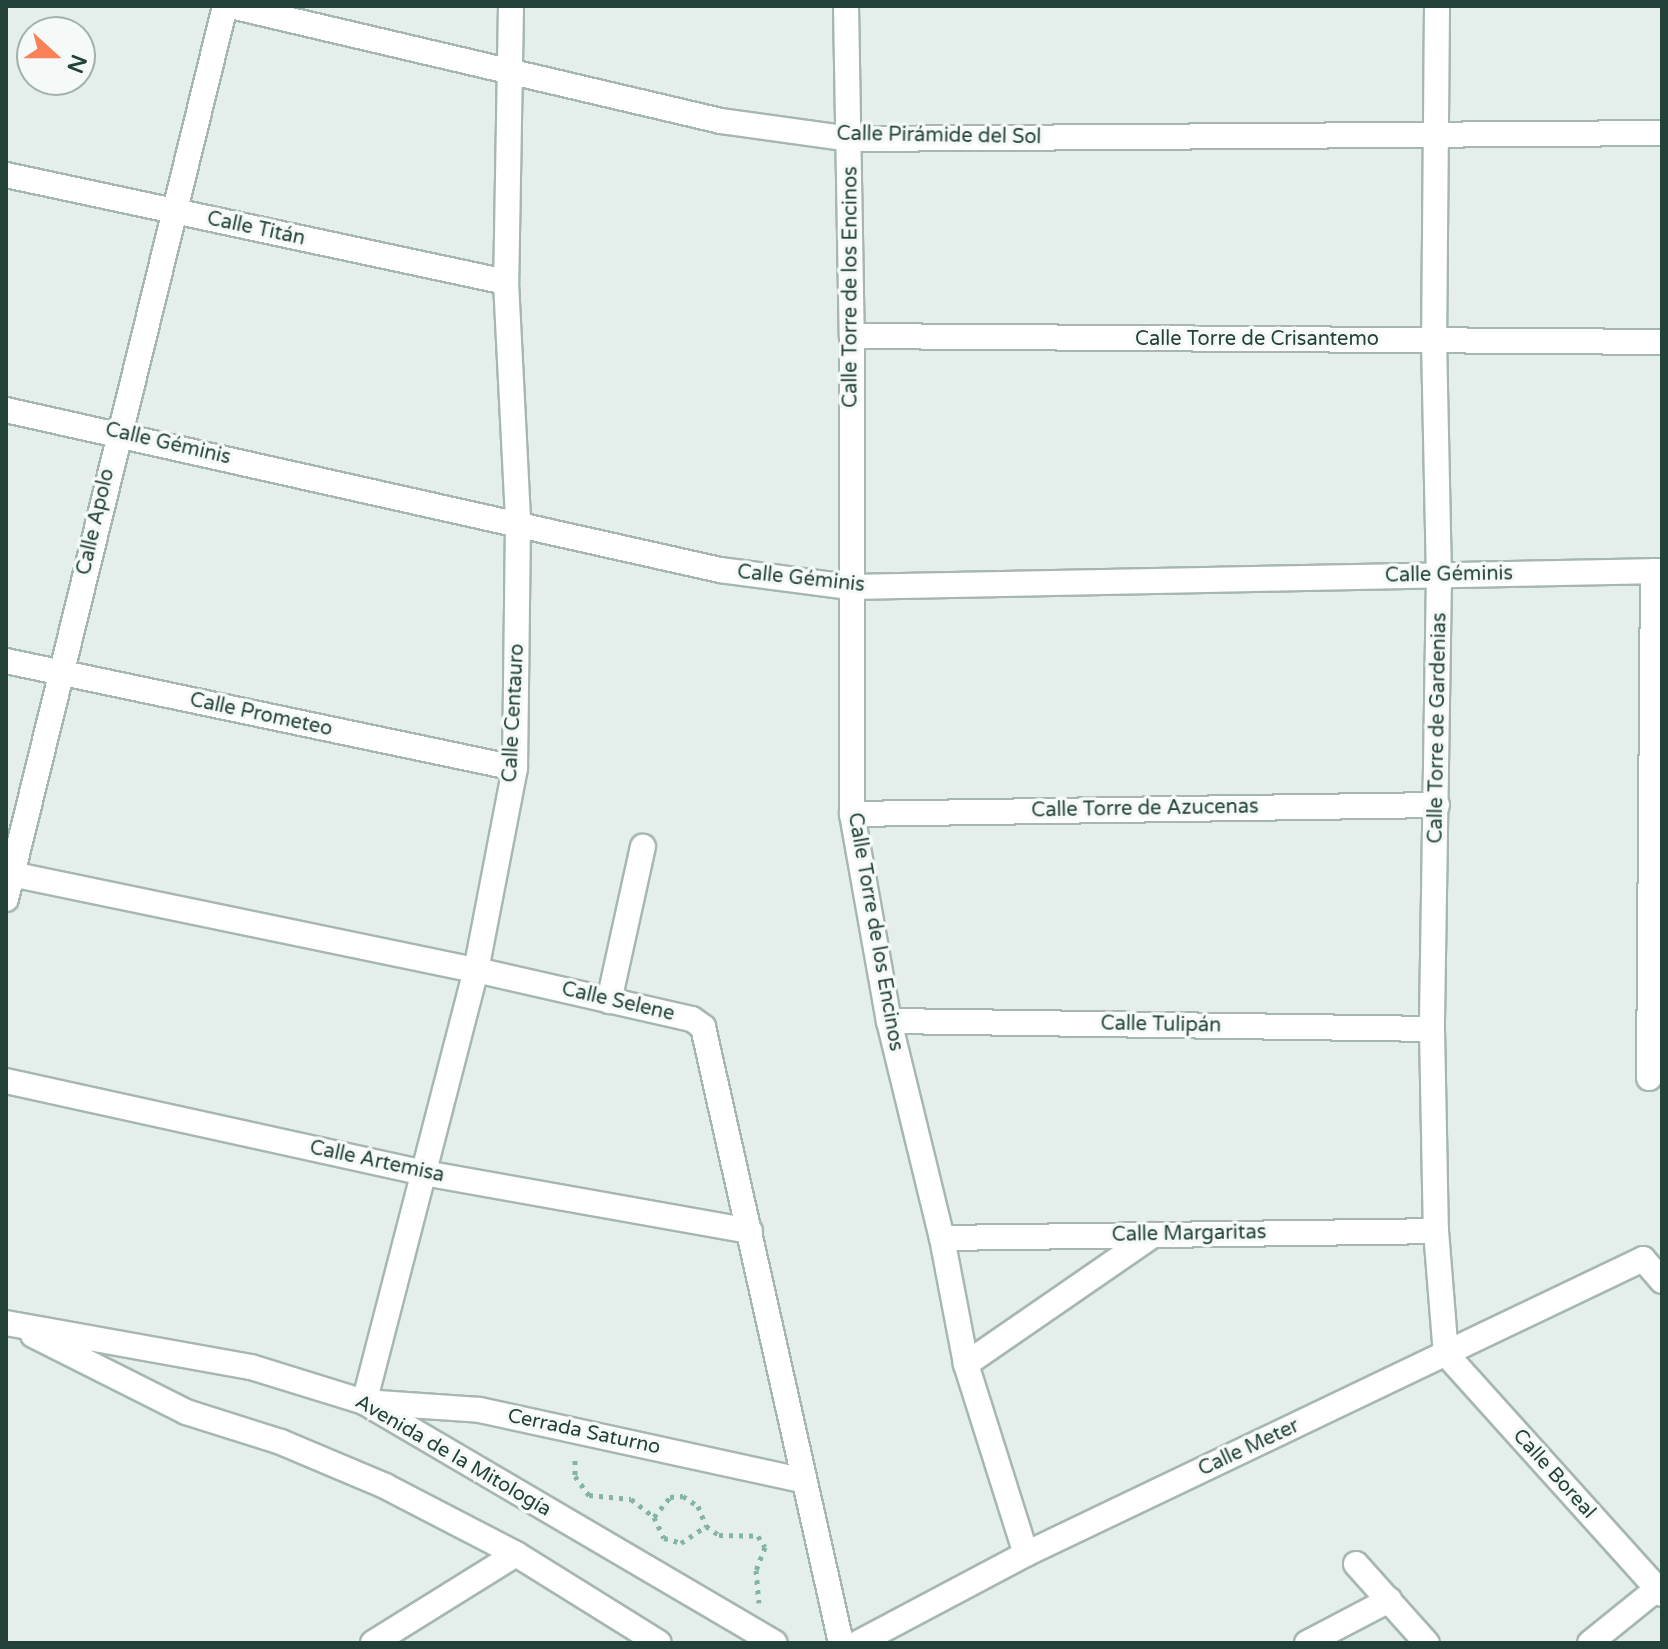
<!DOCTYPE html>
<meta charset="utf-8">
<style>
body{margin:0}
#map{position:relative;width:1668px;height:1649px;overflow:hidden;background:#e4eeea;font-family:"Varela Round",sans-serif}
div>[style]{position:absolute}
.path>*{height:5px;margin-top:-2.5px;transform-origin:0;background:repeating-linear-gradient(90deg,#83b4a5 0 4px,transparent 0 10px)}
.roads{filter:drop-shadow(2px 0 #a6b7b1) drop-shadow(-2px 0 #a6b7b1) drop-shadow(0 2px #a6b7b1) drop-shadow(0 -2px #a6b7b1)}
.minor>*{height:24px;margin:-12px;padding:0 12px;transform-origin:12px;border-radius:12px;background:#fff}
.tertiary>*{height:24px;margin:-12px;padding:0 12px;transform-origin:12px;border-radius:12px;background:#fff}
span{translate:-50% -50%;white-space:nowrap;text-align:center;line-height:1.15;-webkit-text-stroke:7px #f5faf8;paint-order:stroke}
.street-label{font-size:20px;color:#224239}
.frame{position:absolute;inset:0;border:8px solid #224239;pointer-events:none}
.north{position:absolute;left:16px;top:16px;width:80px;height:80px;box-sizing:border-box;background:#f5faf8;border:2px solid #a1b0ac;border-radius:50%;rotate:111deg;font-size:22px;font-weight:700;line-height:32px;text-align:center;color:#224239}
.north::after{content:'';display:block;margin:auto;width:28px;height:36px;background:#f98157;clip-path:polygon(50% 0,100% 100%,50% 72%,0 100%)}
</style>
<div id="map">
<div class="path">
<i style="left:575px;top:1460px;width:16px;rotate:90deg"></i>
<i style="left:575px;top:1476px;width:24px;rotate:54deg"></i>
<i style="left:589px;top:1495px;width:42px;rotate:5.4deg"></i>
<i style="left:631px;top:1499px;width:29px;rotate:38deg"></i>
<i style="left:654px;top:1517px;width:23px;rotate:65deg"></i>
<i style="left:664px;top:1538px;width:18px;rotate:16deg"></i>
<i style="left:681px;top:1543px;width:30px;rotate:-34deg"></i>
<i style="left:654px;top:1517px;width:26px;rotate:-51deg"></i>
<i style="left:670px;top:1497px;width:13px;rotate:-4deg"></i>
<i style="left:683px;top:1496px;width:18px;rotate:34deg"></i>
<i style="left:698px;top:1506px;width:22px;rotate:68deg"></i>
<i style="left:706px;top:1526px;width:16px;rotate:35deg"></i>
<i style="left:719px;top:1535px;width:39px;rotate:1deg"></i>
<i style="left:758px;top:1536px;width:13px;rotate:58deg"></i>
<i style="left:765px;top:1547px;width:25px;rotate:111deg"></i>
<i style="left:756px;top:1570px;width:33px;rotate:85deg"></i>
</div>
<div class="roads">
<div class="minor">
<i style="left:231px;top:6px;width:503px;rotate:13.21deg"></i>
<i style="left:721px;top:121px;width:131px;rotate:7.9deg"></i>
<i style="left:851px;top:139px;width:811px;rotate:-0.42deg"></i>
<i style="left:511px;top:6px;width:276px;rotate:91deg"></i>
<i style="left:506px;top:282px;width:241px;rotate:87.1deg"></i>
<i style="left:518px;top:523px;width:245px;rotate:90.7deg"></i>
<i style="left:515px;top:768px;width:206px;rotate:100.9deg"></i>
<i style="left:476px;top:970px;width:446px;rotate:104.5deg"></i>
<i style="left:364px;top:1402px;width:116px;rotate:3.9deg"></i>
<i style="left:480px;top:1410px;width:330px;rotate:12.3deg"></i>
<i style="left:846px;top:6px;width:330px;rotate:89deg"></i>
<i style="left:852px;top:336px;width:478px;rotate:90deg"></i>
<i style="left:852px;top:814px;width:210px;rotate:79.9deg"></i>
<i style="left:889px;top:1021px;width:223px;rotate:76.3deg"></i>
<i style="left:942px;top:1238px;width:128px;rotate:79.2deg"></i>
<i style="left:966px;top:1364px;width:199px;rotate:72.5deg"></i>
<i style="left:1437px;top:6px;width:334px;rotate:90.5deg"></i>
<i style="left:1434px;top:340px;width:235px;rotate:88.8deg"></i>
<i style="left:1439px;top:575px;width:454px;rotate:90.9deg"></i>
<i style="left:1432px;top:1029px;width:202px;rotate:88.9deg"></i>
<i style="left:1436px;top:1231px;width:123px;rotate:85.4deg"></i>
<i style="left:1446px;top:1354px;width:323px;rotate:48deg"></i>
<i style="left:6px;top:175px;width:511px;rotate:12.08deg"></i>
<i style="left:852px;top:336px;width:810px;rotate:0.42deg"></i>
<i style="left:6px;top:661px;width:520px;rotate:11.87deg"></i>
<i style="left:852px;top:814px;width:585px;rotate:-0.88deg"></i>
<i style="left:6px;top:873px;width:480px;rotate:11.7deg"></i>
<i style="left:476px;top:970px;width:221px;rotate:12.8deg"></i>
<i style="left:692px;top:1019px;width:14px;rotate:36deg"></i>
<i style="left:703px;top:1027px;width:631px;rotate:77.37deg"></i>
<i style="left:6px;top:899px;width:919px;rotate:-76.22deg"></i>
<i style="left:609px;top:1001px;width:158px;rotate:-77.6deg"></i>
<i style="left:889px;top:1021px;width:543px;rotate:0.84deg"></i>
<i style="left:1649px;top:1078px;width:507px;rotate:-89.55deg"></i>
<i style="left:6px;top:1081px;width:428px;rotate:12.4deg"></i>
<i style="left:424px;top:1173px;width:331px;rotate:10.1deg"></i>
<i style="left:942px;top:1238px;width:494px;rotate:-0.8deg"></i>
<i style="left:6px;top:1323px;width:249px;rotate:10.2deg"></i>
<i style="left:251px;top:1367px;width:118px;rotate:17.2deg"></i>
<i style="left:364px;top:1402px;width:476px;rotate:30.4deg"></i>
<i style="left:33px;top:1335px;width:171px;rotate:26.7deg"></i>
<i style="left:186px;top:1412px;width:100px;rotate:17.5deg"></i>
<i style="left:281px;top:1442px;width:113px;rotate:22.9deg"></i>
<i style="left:385px;top:1486px;width:148px;rotate:27.4deg"></i>
<i style="left:516px;top:1554px;width:168px;rotate:31.9deg"></i>
<i style="left:966px;top:1364px;width:227px;rotate:-34.6deg"></i>
<i style="left:1356px;top:1564px;width:106px;rotate:48.1deg"></i>
<i style="left:373px;top:1643px;width:168px;rotate:-31.9deg"></i>
<i style="left:858px;top:1643px;width:190px;rotate:-27.9deg"></i>
<i style="left:1026px;top:1554px;width:684px;rotate:-25.55deg"></i>
<i style="left:1643px;top:1259px;width:29px;rotate:49deg"></i>
<i style="left:1307px;top:1643px;width:93px;rotate:-27.7deg"></i>
<i style="left:1590px;top:1643px;width:86px;rotate:-38.9deg"></i>
</div>
<div class="tertiary">
<i style="left:6px;top:410px;width:732px;rotate:12.63deg"></i>
<i style="left:720px;top:570px;width:131px;rotate:7.5deg"></i>
<i style="left:850px;top:587px;width:812px;rotate:-1.13deg"></i>
</div>
</div>
<div class="street-label">
<span style="left:939px;top:136px;rotate:1deg">Calle Pirámide del Sol</span>
<span style="left:256px;top:229px;rotate:12deg">Calle Titán</span>
<span style="left:851px;top:287px;rotate:-90deg">Calle Torre de los Encinos</span>
<span style="left:1257px;top:339px">Calle Torre de Crisantemo</span>
<span style="left:168px;top:444px;rotate:13deg">Calle Géminis</span>
<span style="left:96px;top:522px;rotate:-77deg">Calle Apolo</span>
<span style="left:1449px;top:575px;rotate:-1deg">Calle Géminis</span>
<span style="left:801px;top:579px;rotate:6deg">Calle Géminis</span>
<span style="left:514px;top:713px;rotate:-87deg">Calle Centauro</span>
<span style="left:261px;top:715px;rotate:12deg">Calle Prometeo</span>
<span style="left:1438px;top:728px;rotate:-89deg">Calle Torre de Gardenias</span>
<span style="left:1145px;top:809px;rotate:-1deg">Calle Torre de Azucenas</span>
<span style="left:875px;top:932px;rotate:80deg">Calle Torre de los Encinos</span>
<span style="left:618px;top:1002px;rotate:13deg">Calle Selene</span>
<span style="left:1161px;top:1025px;rotate:1deg">Calle Tulipán</span>
<span style="left:377px;top:1162px;rotate:12deg">Calle Artemisa</span>
<span style="left:1189px;top:1234px;rotate:-1deg">Calle Margaritas</span>
<span style="left:584px;top:1432px;rotate:12deg">Cerrada Saturno</span>
<span style="left:1249px;top:1448px;rotate:-25deg">Calle Meter</span>
<span style="left:453px;top:1456px;rotate:30deg">Avenida de la Mitología</span>
<span style="left:1554px;top:1474px;rotate:48deg">Calle Boreal</span>
</div>
<div class="frame"></div>
<div class="north">N</div>
</div>
